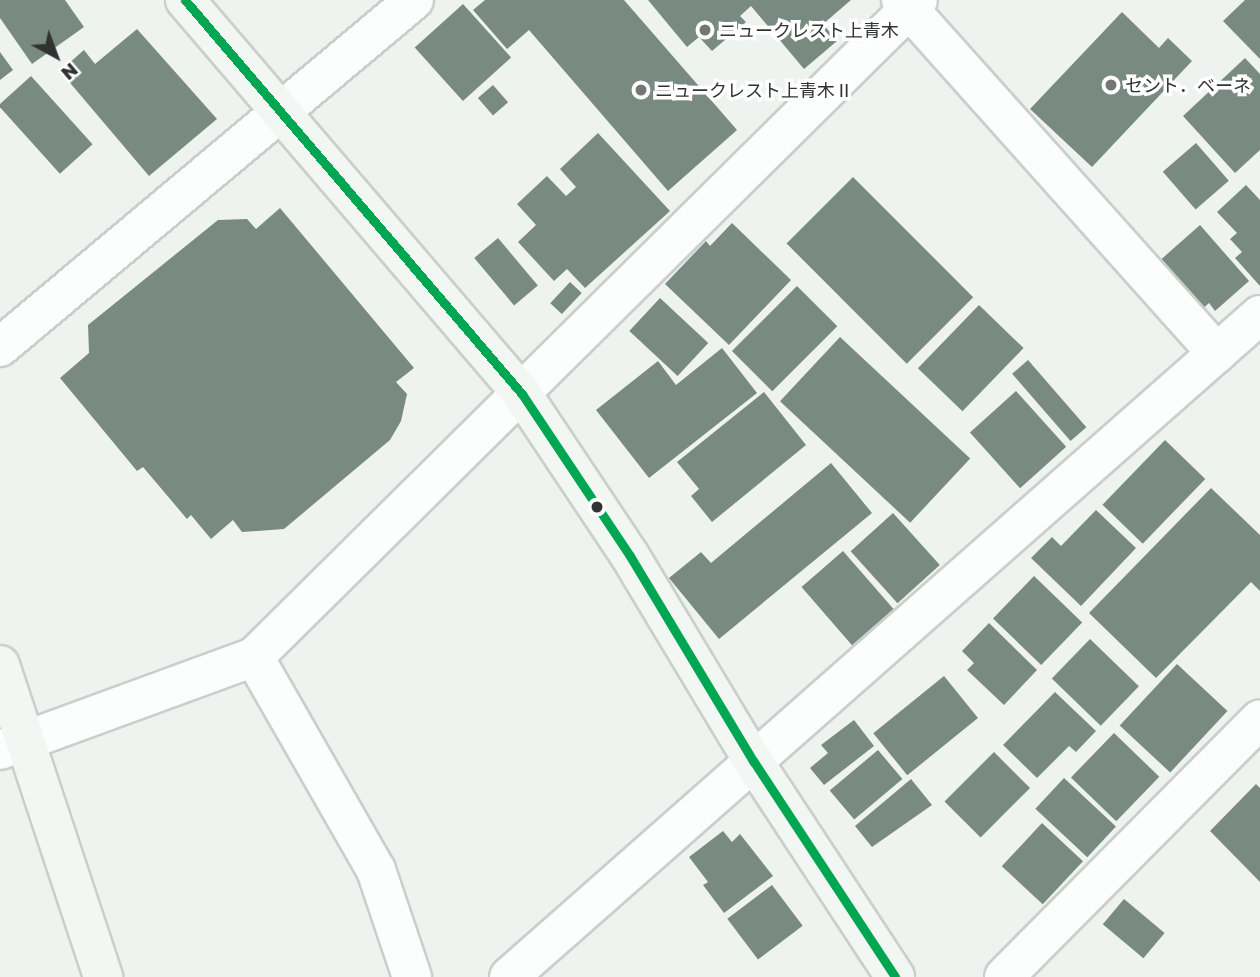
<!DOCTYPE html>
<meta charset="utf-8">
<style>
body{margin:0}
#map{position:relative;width:1260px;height:977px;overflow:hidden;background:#eef3ef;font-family:"Golos Text","Noto Sans JP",sans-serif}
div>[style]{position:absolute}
.building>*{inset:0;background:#798a80;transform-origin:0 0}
.roads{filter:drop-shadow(2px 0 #cbcfcc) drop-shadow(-2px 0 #cbcfcc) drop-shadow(0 2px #cbcfcc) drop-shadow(0 -2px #cbcfcc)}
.street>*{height:38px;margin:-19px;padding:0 19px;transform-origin:19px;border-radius:19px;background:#fcfdfd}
.secondary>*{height:38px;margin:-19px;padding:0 19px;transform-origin:19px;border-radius:19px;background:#f2f7f4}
.bus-1>*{height:9px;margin:-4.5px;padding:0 4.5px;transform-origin:4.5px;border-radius:4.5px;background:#00a651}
.dots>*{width:19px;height:19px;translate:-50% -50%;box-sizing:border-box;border:4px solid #fff;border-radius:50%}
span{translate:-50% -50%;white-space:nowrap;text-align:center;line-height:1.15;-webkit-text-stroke:7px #fff;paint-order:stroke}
.poi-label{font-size:18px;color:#303331}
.left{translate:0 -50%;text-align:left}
.north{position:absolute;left:21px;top:21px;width:70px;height:70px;-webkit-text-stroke:5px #fff;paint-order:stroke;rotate:139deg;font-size:19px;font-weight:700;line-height:28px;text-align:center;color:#303331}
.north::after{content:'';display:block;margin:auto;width:24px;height:32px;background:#303331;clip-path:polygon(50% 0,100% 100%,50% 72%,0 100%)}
</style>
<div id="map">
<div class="building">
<i style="clip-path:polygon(0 0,65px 0,84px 27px,32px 64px,0 18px)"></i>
<i style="clip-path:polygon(485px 0,624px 0,737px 130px,668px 191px,529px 30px,507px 49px,473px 10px)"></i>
<i style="clip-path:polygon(648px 0,851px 0,823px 24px,837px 41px,804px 69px,751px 6px,740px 16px,746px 22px,712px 51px,699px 37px,687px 47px)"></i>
<i style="clip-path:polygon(1245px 0,1260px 0,1260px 59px,1223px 21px)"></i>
<i style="left:463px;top:4px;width:72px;height:65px;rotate:48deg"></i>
<i style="clip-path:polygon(1122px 12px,1159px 48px,1168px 38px,1192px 61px,1092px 167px,1030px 109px)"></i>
<i style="clip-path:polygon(137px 29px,217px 119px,149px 176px,60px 71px,84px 50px,95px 64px)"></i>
<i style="clip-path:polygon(0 52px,13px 70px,0 80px)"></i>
<i style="clip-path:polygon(1245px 58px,1260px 74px,1260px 150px,1235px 173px,1183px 116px)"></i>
<i style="left:31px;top:76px;width:92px;height:44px;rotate:48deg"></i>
<i style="left:493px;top:85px;width:23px;height:20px;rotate:49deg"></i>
<i style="clip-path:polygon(598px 133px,670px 211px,585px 288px,567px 269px,554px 281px,518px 242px,536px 225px,517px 204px,547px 176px,566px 196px,576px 187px,560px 169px)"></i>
<i style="left:1196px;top:143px;width:50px;height:44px;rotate:49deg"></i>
<i style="left:853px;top:177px;width:170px;height:94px;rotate:45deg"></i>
<i style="clip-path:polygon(1246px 185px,1260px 200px,1260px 286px,1235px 258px,1242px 252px,1230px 239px,1237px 233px,1217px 212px)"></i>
<i style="clip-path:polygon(280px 208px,414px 368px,396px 382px,407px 394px,401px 421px,390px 440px,284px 529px,242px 532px,233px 520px,211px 539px,191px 515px,187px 519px,143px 467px,137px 471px,60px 378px,89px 353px,88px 325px,218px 220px,247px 219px,256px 229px)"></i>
<i style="clip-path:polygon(732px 223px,791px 280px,729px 345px,665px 284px,706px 241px,710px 246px)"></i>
<i style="clip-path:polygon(1200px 225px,1249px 281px,1215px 311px,1209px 303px,1199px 312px,1157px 263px)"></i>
<i style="left:498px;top:238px;width:62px;height:31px;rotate:50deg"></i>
<i style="left:570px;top:282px;width:16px;height:29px;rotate:43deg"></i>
<i style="left:797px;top:286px;width:57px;height:92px;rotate:45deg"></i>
<i style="left:660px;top:298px;width:66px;height:45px;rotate:43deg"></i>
<i style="left:979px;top:305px;width:62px;height:88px;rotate:44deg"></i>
<i style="left:840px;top:337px;width:178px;height:88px;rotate:43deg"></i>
<i style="clip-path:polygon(722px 348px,757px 393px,649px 478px,596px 410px,658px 361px,676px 385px)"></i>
<i style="left:1028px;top:360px;width:89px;height:21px;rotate:49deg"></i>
<i style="left:1016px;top:391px;width:75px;height:62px;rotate:48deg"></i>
<i style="clip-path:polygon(764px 392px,806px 445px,712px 522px,691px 496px,699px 489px,677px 462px)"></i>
<i style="left:1165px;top:440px;width:56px;height:90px;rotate:44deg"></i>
<i style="clip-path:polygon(831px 463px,872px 513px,719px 639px,669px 578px,701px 552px,711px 563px)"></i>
<i style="clip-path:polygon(1211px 488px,1260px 535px,1260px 591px,1251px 582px,1156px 678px,1089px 613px)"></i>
<i style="clip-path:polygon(1096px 510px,1136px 548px,1081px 606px,1031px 558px,1052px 537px,1061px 546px)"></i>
<i style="left:893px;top:513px;width:70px;height:57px;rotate:48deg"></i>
<i style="left:843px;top:551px;width:77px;height:55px;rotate:49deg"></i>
<i style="left:1034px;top:576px;width:67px;height:59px;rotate:44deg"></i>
<i style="clip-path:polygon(989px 623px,1037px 670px,1004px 705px,967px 670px,974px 663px,962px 651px)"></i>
<i style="left:1090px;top:639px;width:68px;height:55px;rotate:44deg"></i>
<i style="left:1177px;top:664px;width:69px;height:84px;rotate:43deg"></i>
<i style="left:944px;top:676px;width:54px;height:91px;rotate:51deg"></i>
<i style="clip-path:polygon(1055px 692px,1096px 731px,1076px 752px,1069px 746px,1037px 778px,1003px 745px)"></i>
<i style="clip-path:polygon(854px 720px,874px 746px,824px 785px,810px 768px,828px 753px,821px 745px)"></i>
<i style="left:1114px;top:733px;width:63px;height:62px;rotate:44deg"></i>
<i style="left:878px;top:750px;width:38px;height:63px;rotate:50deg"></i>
<i style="left:994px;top:752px;width:51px;height:70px;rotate:45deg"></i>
<i style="left:1064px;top:778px;width:71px;height:42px;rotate:43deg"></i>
<i style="clip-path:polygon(911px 779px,932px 805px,872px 847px,855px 826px)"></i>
<i style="clip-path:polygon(1256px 784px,1260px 788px,1260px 882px,1210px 831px)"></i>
<i style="left:1042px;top:823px;width:56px;height:59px;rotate:43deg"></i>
<i style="clip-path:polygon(723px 831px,732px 842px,740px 834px,773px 876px,724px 913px,703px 885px,708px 882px,689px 857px)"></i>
<i style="left:772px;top:885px;width:51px;height:56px;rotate:53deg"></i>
<i style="left:1124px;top:899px;width:53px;height:33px;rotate:40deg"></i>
</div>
<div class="roads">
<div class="street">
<i style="left:901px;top:0;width:474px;rotate:48.2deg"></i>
<i style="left:0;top:347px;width:540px;rotate:-39.97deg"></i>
<i style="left:254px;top:657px;width:245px;rotate:60.2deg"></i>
<i style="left:376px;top:870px;width:113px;rotate:71.4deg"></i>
<i style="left:0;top:750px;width:270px;rotate:-20.1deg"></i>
<i style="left:254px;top:657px;width:934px;rotate:-44.7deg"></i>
<i style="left:509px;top:977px;width:1001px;rotate:-41.4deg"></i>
<i style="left:1004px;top:977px;width:363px;rotate:-45.2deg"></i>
</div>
<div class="secondary">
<i style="left:185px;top:0;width:518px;rotate:49.46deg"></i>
<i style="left:522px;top:394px;width:195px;rotate:56.3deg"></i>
<i style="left:630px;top:556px;width:240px;rotate:59deg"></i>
<i style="left:754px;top:762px;width:257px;rotate:56.7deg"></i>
<i style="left:0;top:665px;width:329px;rotate:71.7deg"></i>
</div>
</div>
<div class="bus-1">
<i style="left:185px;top:0;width:518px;rotate:49.46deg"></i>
<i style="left:522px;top:394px;width:195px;rotate:56.3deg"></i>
<i style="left:630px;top:556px;width:240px;rotate:59deg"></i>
<i style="left:754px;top:762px;width:257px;rotate:56.7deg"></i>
</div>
<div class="dots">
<i style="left:705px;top:30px;background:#727674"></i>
<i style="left:1111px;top:85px;background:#727674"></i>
<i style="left:641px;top:90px;background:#727674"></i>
<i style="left:597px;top:507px;background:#303331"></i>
</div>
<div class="poi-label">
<span class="left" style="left:719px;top:30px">ニュークレスト上青木</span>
<span class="left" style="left:1125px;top:85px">セント．ベーネ</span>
<span class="left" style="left:655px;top:90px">ニュークレスト上青木Ⅱ</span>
</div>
<div class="north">N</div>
</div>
